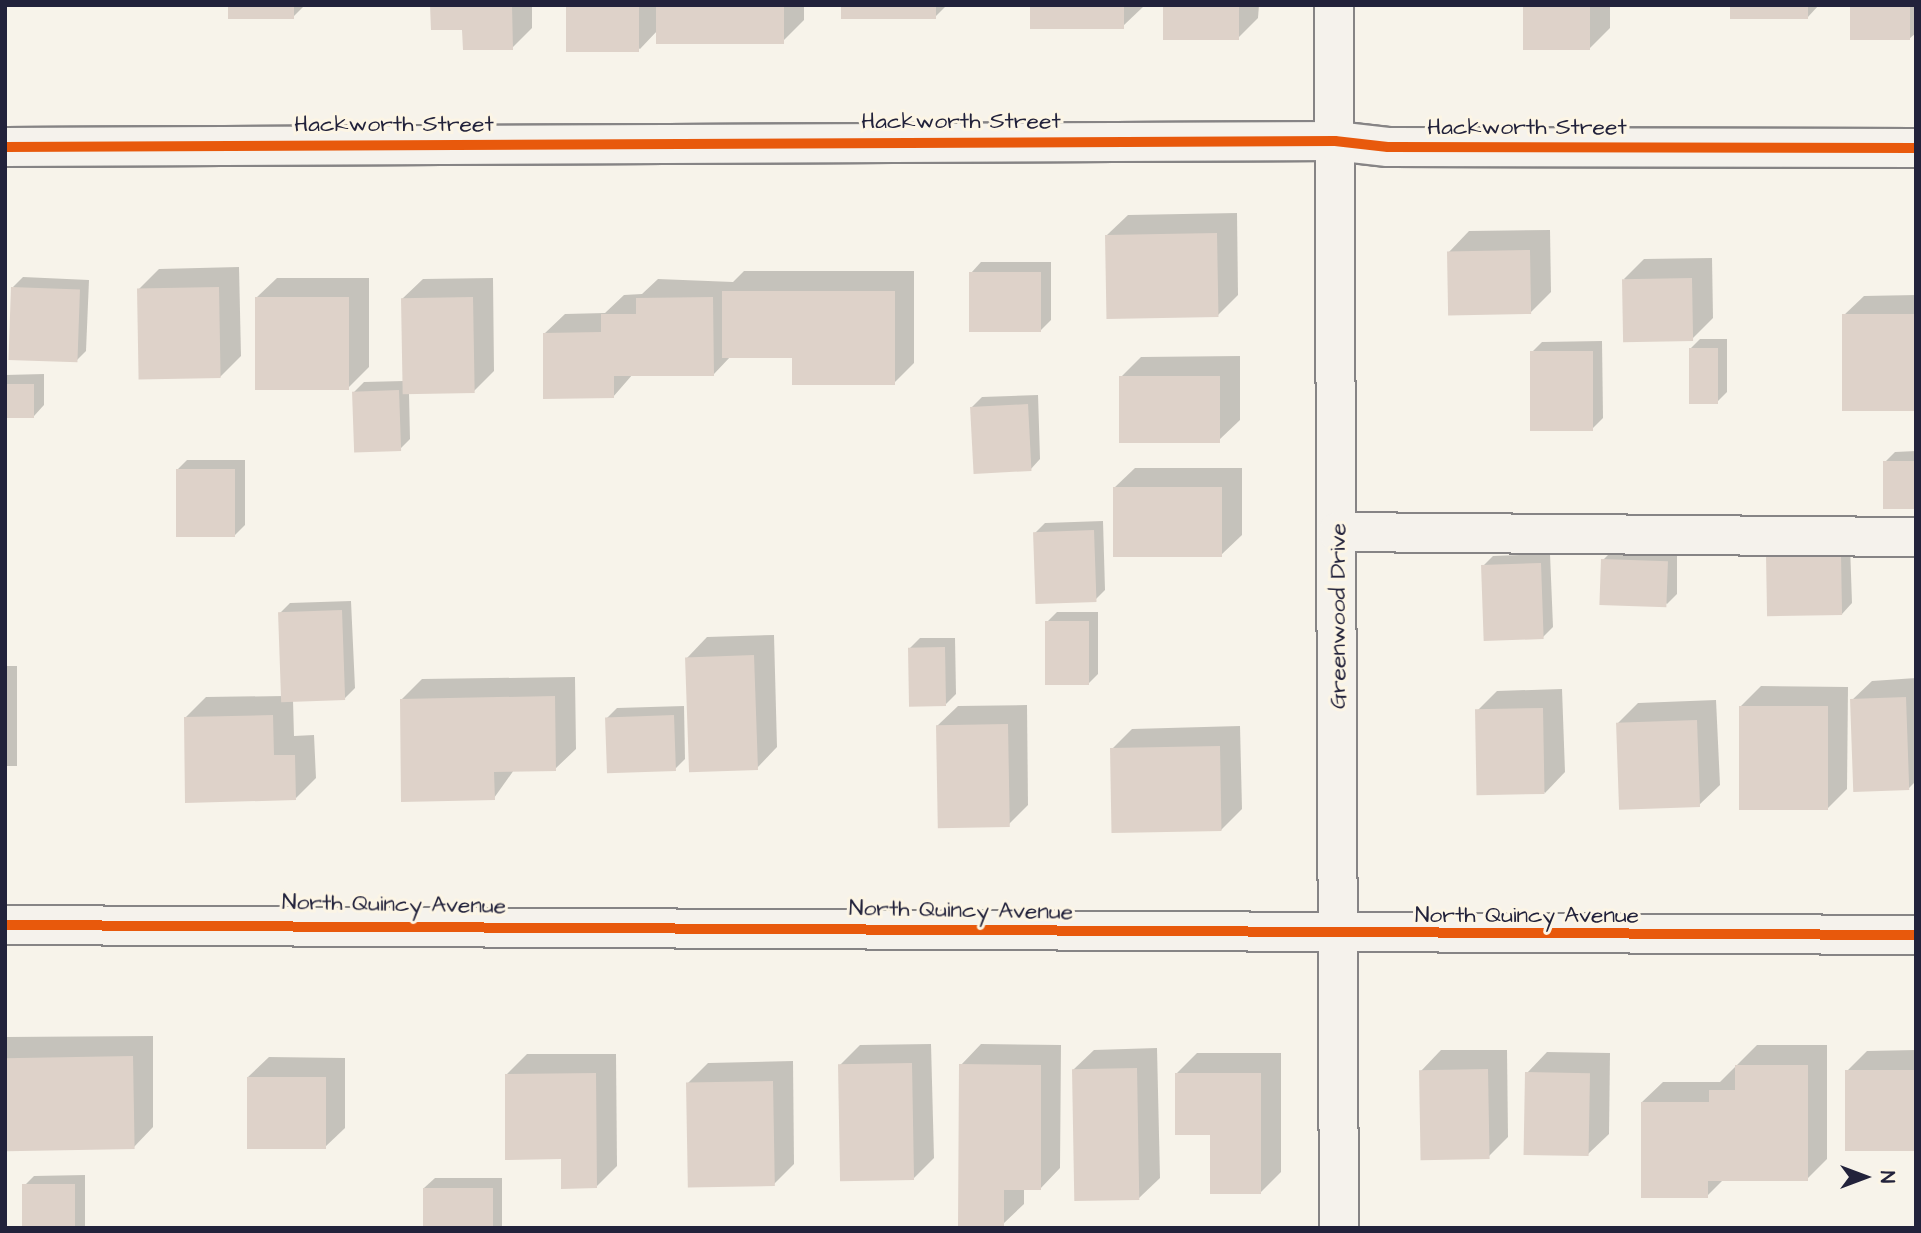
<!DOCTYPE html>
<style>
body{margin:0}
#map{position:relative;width:1921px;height:1233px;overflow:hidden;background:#f7f3ea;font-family:"Architects Daughter",sans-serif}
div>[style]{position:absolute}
.shadow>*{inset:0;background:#0003;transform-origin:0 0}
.building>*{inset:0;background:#ded2c9;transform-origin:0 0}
.roads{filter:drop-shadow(2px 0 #868485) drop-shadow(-2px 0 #868485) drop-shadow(0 2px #868485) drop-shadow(0 -2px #868485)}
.minor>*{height:38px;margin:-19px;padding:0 19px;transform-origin:19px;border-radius:19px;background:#f5f2ec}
.cycleway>*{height:10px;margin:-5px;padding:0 5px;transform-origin:5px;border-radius:5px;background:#e8590c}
span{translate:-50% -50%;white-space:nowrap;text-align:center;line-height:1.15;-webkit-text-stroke:6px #fcf5e5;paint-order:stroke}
.street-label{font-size:23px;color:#22223b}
.frame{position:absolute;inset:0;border:7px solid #22223b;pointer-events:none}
.north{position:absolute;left:1830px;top:1142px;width:70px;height:70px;-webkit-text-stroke:5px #fcf5e5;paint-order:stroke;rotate:90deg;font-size:19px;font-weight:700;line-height:28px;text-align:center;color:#22223b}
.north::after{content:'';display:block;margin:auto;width:24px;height:32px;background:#22223b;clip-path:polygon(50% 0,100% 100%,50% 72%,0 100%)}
</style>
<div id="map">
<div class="shadow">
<i style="clip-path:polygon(230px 5px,305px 5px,293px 17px)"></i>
<i style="clip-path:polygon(432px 5px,532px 5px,532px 28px,512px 48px,464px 28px)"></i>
<i style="clip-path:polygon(567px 5px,804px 5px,804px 20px,784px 40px,658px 30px,640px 49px)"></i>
<i style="clip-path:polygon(842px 5px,947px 5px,935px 17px)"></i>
<i style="clip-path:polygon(1031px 5px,1144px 5px,1144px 6px,1123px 26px)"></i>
<i style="clip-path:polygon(1165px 5px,1259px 5px,1258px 18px,1238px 38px)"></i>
<i style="clip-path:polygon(1525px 5px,1610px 5px,1610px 28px,1589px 49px)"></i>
<i style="clip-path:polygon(1731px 5px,1819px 5px,1807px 18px)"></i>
<i style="clip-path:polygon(1852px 5px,1916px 5px,1916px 33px,1909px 39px)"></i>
<i style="clip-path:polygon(1237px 213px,1238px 295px,1218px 315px,1107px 235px,1128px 215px)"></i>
<i style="clip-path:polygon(1550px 230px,1551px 292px,1531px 312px,1449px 252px,1469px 231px)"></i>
<i style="clip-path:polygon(1712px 258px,1713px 318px,1692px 339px,1624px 279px,1644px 259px)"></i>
<i style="clip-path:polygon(981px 262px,1051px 262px,1051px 320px,1041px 330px,971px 273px)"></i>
<i style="clip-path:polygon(239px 267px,241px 356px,220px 377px,139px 289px,159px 269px)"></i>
<i style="clip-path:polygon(744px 271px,914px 271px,914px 363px,894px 383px,793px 356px,731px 356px,714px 374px,633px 374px,613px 397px,544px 334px,565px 314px,605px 313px,624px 295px,642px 294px,658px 279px,733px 282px)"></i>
<i style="clip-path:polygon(23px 277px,89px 280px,86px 351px,76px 361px,13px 287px)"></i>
<i style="clip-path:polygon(277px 278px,369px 278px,369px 367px,349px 387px,256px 298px)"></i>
<i style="clip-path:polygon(493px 278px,494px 371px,474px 391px,409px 393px,410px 439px,400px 449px,354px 392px,364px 382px,404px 381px,402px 299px,423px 279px)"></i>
<i style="clip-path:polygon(1916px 295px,1916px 409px,1843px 316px,1864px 296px)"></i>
<i style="clip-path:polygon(1700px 339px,1727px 339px,1727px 392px,1717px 402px,1690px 349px)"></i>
<i style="clip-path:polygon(1602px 341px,1603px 418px,1593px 428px,1532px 352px,1542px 342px)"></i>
<i style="clip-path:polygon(1240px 356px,1240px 420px,1219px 440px,1121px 377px,1141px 357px)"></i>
<i style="clip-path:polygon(44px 374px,44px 405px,34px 416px,5px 416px,5px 375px)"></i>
<i style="clip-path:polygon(1038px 395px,1040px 459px,1030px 470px,972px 407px,982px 397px)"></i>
<i style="clip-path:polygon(1916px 451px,1916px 507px,1885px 462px,1895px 452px)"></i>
<i style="clip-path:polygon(187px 460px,245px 460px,245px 525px,235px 535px,177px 470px)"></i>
<i style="clip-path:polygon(1135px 468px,1242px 468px,1242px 535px,1221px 555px,1114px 488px)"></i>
<i style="clip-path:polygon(1103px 521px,1105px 590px,1095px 600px,1035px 533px,1045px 523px)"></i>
<i style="clip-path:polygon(1850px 545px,1852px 603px,1842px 614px,1768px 557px,1778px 547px)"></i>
<i style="clip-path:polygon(1613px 550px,1677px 551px,1677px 594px,1667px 604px,1603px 560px)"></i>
<i style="clip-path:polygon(1550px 554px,1553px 627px,1543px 637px,1483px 566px,1493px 556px)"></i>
<i style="clip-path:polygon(351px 601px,355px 688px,345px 698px,293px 700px,294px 736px,314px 735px,316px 778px,296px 798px,185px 718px,206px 697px,284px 696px,280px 613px,290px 603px)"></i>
<i style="clip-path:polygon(1057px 612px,1098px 612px,1098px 674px,1088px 684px,1047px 622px)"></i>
<i style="clip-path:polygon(774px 635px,777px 747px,757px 768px,687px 658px,707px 637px)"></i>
<i style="clip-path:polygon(920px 638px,955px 638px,956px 694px,946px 704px,910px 648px)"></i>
<i style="left:5px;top:666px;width:12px;height:100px"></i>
<i style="clip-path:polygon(575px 677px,576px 749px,555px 769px,514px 770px,494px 798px,401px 700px,422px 679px)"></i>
<i style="clip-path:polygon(1916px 678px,1916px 781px,1909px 788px,1851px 701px,1872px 681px)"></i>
<i style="clip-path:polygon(1761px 686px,1848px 687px,1847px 789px,1827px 809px,1741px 706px)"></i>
<i style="clip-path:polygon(1562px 689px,1565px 772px,1545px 793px,1477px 711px,1497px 691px)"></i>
<i style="clip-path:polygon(1716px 700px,1720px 785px,1699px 805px,1618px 723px,1638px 703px)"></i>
<i style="clip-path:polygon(1027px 705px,1028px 805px,1008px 825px,937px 726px,958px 706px)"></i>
<i style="clip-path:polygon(684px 706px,685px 759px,675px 769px,607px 718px,617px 708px)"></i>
<i style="clip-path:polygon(1240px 726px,1242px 809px,1221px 830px,1112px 749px,1132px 729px)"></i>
<i style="clip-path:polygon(153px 1036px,153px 1127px,133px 1148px,5px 1148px,5px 1037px)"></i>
<i style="clip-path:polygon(931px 1044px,934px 1158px,914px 1178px,840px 1065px,860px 1045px)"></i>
<i style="clip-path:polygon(981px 1044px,1061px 1045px,1060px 1168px,1040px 1189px,1024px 1189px,1024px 1204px,1003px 1224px,961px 1065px)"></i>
<i style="clip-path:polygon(1757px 1045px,1827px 1045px,1827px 1159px,1807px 1179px,1724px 1179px,1707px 1196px,1642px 1102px,1663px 1082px,1720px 1082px)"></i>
<i style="clip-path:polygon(1157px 1048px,1160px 1178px,1139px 1198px,1073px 1070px,1094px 1050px)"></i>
<i style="clip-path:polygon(1441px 1050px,1507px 1050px,1508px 1137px,1488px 1157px,1421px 1071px)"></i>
<i style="clip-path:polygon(1916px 1050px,1916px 1150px,1847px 1071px,1867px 1051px)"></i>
<i style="clip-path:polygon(1547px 1052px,1610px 1053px,1609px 1134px,1588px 1154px,1527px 1073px)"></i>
<i style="clip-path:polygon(1197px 1053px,1281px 1053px,1281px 1172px,1260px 1193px,1212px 1133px,1177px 1073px)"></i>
<i style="clip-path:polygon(527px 1054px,616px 1054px,617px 1166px,596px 1187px,562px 1158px,506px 1075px)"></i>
<i style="clip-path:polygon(269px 1057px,345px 1058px,345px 1128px,324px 1148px,248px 1077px)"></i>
<i style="clip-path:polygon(793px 1061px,794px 1164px,774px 1184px,688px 1083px,708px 1063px)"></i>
<i style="clip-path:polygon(85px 1175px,85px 1228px,24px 1228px,24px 1186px,34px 1176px)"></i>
<i style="clip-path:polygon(435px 1178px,502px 1178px,502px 1228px,424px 1228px,424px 1188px)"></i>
</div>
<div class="building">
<i style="left:228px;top:5px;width:66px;height:14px"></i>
<i style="clip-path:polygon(430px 5px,512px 5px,513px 50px,463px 50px,462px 30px,431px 30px)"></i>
<i style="left:566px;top:5px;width:73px;height:47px"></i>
<i style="left:656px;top:5px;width:128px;height:39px"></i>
<i style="left:841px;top:5px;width:95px;height:14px"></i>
<i style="left:1030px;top:5px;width:94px;height:24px"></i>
<i style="left:1163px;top:5px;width:76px;height:35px"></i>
<i style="left:1523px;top:5px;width:67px;height:45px"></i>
<i style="left:1730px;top:5px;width:78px;height:14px"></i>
<i style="left:1850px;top:5px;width:60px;height:35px"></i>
<i style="left:1217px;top:233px;width:84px;height:112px;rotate:89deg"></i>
<i style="left:1530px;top:250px;width:64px;height:83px;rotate:89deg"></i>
<i style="left:969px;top:272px;width:72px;height:60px"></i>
<i style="left:1692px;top:278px;width:63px;height:70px;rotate:89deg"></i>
<i style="left:11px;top:287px;width:69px;height:73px;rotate:2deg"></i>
<i style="left:219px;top:287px;width:91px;height:82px;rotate:89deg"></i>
<i style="clip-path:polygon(722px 291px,895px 291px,895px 385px,792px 385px,792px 358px,722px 358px)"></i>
<i style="left:255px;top:297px;width:94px;height:93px"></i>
<i style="left:473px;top:297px;width:96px;height:72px;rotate:89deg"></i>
<i style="clip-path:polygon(713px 297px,714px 376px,614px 376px,614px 398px,543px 399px,543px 333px,601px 332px,601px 314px,636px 314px,636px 298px)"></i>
<i style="left:1916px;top:314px;width:97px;height:74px;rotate:90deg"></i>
<i style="left:1689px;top:348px;width:29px;height:56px"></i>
<i style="left:1530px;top:351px;width:63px;height:80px"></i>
<i style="left:1119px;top:376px;width:101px;height:67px"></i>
<i style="left:5px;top:384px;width:29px;height:34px"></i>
<i style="left:399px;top:390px;width:61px;height:47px;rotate:88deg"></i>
<i style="left:1028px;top:404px;width:67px;height:58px;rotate:87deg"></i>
<i style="left:1883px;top:461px;width:33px;height:48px"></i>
<i style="left:176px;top:469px;width:59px;height:68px"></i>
<i style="left:1113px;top:487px;width:109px;height:70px"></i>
<i style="left:1094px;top:530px;width:72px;height:61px;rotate:88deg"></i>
<i style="left:1841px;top:554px;width:61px;height:75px;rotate:89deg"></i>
<i style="left:1601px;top:559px;width:67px;height:46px;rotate:2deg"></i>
<i style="left:1541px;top:563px;width:76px;height:60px;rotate:88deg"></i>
<i style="left:342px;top:610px;width:90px;height:64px;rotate:88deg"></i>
<i style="left:1045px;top:621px;width:44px;height:64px"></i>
<i style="left:945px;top:647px;width:59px;height:37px;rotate:89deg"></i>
<i style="left:754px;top:655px;width:115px;height:69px;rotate:88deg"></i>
<i style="clip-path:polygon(555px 696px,556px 771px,494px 772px,495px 800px,401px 802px,400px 699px)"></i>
<i style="left:1906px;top:697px;width:93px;height:56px;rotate:88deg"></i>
<i style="left:1739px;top:706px;width:89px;height:104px"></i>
<i style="left:1543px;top:708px;width:86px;height:68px;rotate:89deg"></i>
<i style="clip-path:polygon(273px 715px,274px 755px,295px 755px,296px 800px,185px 803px,184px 717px)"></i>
<i style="left:674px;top:715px;width:56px;height:69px;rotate:88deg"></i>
<i style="left:1697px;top:720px;width:87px;height:81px;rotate:88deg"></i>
<i style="left:1008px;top:724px;width:103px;height:72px;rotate:89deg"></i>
<i style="left:1220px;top:746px;width:85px;height:110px;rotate:89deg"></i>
<i style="left:133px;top:1056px;width:93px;height:128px;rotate:89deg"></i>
<i style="left:912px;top:1063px;width:117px;height:74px;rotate:89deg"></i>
<i style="clip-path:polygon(959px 1064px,1041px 1065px,1041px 1190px,1004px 1190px,1004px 1226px,958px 1226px)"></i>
<i style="clip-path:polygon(1735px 1065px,1808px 1065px,1808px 1181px,1708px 1181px,1708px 1198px,1641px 1198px,1641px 1102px,1709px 1102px,1709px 1090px,1735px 1090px)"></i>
<i style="left:1137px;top:1068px;width:132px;height:65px;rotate:89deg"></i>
<i style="left:1488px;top:1069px;width:90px;height:69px;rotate:89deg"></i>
<i style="left:1916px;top:1070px;width:81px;height:71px;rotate:90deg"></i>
<i style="left:1525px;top:1072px;width:65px;height:83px;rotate:1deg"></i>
<i style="clip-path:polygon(596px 1073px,597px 1188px,561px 1189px,561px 1159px,505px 1160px,505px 1074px)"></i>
<i style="clip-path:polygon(1175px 1073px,1261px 1073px,1261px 1194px,1210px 1194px,1210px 1135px,1175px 1135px)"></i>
<i style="left:247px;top:1077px;width:79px;height:72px"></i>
<i style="left:773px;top:1081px;width:105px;height:87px;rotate:89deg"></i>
<i style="left:75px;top:1184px;width:44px;height:53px;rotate:90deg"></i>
<i style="left:423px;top:1188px;width:70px;height:40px"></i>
</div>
<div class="roads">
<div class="minor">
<i style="left:1334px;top:5px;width:1223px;rotate:89.77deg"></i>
<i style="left:5px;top:147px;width:1330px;rotate:-0.26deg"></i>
<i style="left:1335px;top:141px;width:53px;rotate:6.5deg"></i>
<i style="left:1388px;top:147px;width:528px;rotate:0.11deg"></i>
<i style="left:1338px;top:532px;width:578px;rotate:0.5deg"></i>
<i style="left:5px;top:925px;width:1911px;rotate:0.3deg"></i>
</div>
</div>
<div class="cycleway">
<i style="left:5px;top:147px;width:1330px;rotate:-0.26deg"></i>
<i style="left:1335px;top:141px;width:53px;rotate:6.5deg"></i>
<i style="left:1388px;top:147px;width:528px;rotate:0.11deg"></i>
<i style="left:5px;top:925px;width:1911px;rotate:0.3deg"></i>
</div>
<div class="street-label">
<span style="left:961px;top:121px">Hackworth Street</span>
<span style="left:394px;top:124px">Hackworth Street</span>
<span style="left:1527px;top:127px">Hackworth Street</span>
<span style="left:1338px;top:616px;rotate:-90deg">Greenwood Drive</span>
<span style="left:394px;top:904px;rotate:1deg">North Quincy Avenue</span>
<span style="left:961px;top:910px;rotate:1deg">North Quincy Avenue</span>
<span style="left:1527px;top:915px">North Quincy Avenue</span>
</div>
<div class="frame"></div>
<div class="north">N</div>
</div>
